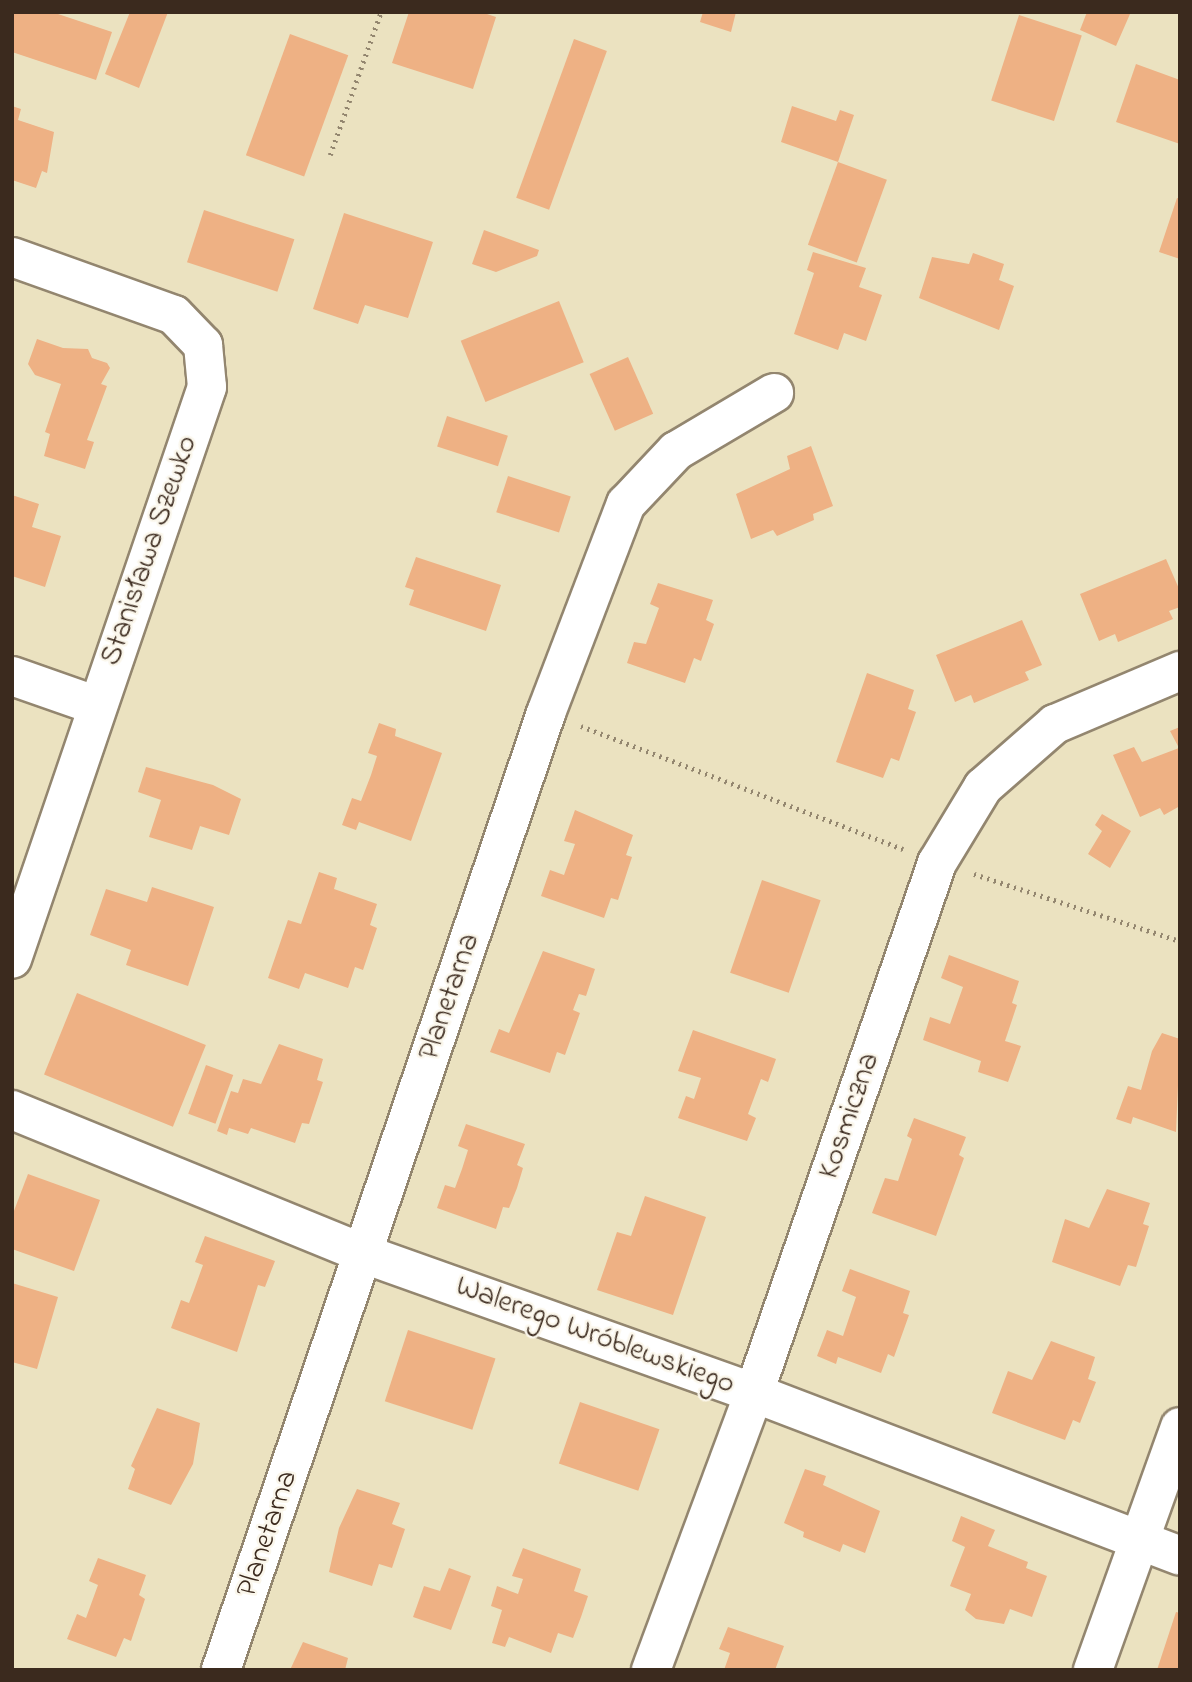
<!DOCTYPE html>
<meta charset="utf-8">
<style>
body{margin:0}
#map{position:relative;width:1192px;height:1682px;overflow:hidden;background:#ebe2c0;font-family:"Indie Flower",sans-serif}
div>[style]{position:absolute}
.building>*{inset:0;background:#eeb184;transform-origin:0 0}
.path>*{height:4.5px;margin-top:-2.25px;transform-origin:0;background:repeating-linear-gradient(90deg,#93866f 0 2px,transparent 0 7px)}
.roads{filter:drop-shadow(2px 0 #93866f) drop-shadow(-2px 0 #93866f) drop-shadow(0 2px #93866f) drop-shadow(0 -2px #93866f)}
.minor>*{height:38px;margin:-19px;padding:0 19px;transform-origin:19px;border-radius:19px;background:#fff}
span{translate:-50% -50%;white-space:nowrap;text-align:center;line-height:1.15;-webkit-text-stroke:5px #fbf7ec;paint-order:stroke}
.street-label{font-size:30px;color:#3b2a1e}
.frame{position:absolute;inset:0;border:14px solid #3b2a1e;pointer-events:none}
</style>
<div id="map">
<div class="building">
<i style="clip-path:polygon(12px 12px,52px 12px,112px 32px,96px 80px,12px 52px)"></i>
<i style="clip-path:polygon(130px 12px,168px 12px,139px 88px,105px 74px)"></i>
<i style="clip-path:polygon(409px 12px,481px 12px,496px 17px,473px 89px,392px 63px)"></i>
<i style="clip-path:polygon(703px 12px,736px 12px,731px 32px,700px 22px)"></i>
<i style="clip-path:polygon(1087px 12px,1130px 14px,1116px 46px,1080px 30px)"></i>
<i style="left:1019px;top:15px;width:66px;height:90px;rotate:18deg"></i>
<i style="left:290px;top:34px;width:62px;height:129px;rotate:20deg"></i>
<i style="left:574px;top:39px;width:35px;height:169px;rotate:20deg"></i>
<i style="clip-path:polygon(1136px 64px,1180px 80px,1180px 144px,1116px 122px)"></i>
<i style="clip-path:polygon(12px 106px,21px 109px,18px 120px,54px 132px,47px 173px,42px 171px,36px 188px,12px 180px)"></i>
<i style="clip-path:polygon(792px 106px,836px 121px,840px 110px,854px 115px,838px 162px,781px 142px)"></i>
<i style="left:838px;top:162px;width:52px;height:88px;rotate:20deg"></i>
<i style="clip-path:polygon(1177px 198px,1180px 199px,1180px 259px,1159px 252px)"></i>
<i style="left:204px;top:210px;width:95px;height:55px;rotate:18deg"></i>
<i style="clip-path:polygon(344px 213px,433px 242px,408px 318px,365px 305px,358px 324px,313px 309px)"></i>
<i style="clip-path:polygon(484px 230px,539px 250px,537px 256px,496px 272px,472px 264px)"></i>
<i style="clip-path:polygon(813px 252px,866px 268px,859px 287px,882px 295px,866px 341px,844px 333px,838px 350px,794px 334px,814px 273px,807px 270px)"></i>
<i style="clip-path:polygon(973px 253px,1004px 264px,999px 280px,1014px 286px,999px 330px,919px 298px,932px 257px,969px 264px)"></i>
<i style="left:559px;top:301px;width:66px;height:106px;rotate:68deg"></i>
<i style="clip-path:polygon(37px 339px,63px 348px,88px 349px,92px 358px,107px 363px,110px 368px,101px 384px,107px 386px,87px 440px,94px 442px,85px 469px,44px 456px,50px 434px,45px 432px,61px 384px,35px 375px,28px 364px)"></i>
<i style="left:628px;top:357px;width:62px;height:42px;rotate:66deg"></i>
<i style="left:447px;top:416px;width:64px;height:32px;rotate:18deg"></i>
<i style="clip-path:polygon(811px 446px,833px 506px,813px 514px,814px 520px,777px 536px,773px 530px,751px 539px,736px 494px,790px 469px,787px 456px)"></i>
<i style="left:508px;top:476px;width:66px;height:38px;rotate:18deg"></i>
<i style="clip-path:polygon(12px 495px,39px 504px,32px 527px,61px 536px,45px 587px,12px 576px)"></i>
<i style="clip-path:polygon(416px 557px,501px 585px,486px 631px,409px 605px,414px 590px,405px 587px)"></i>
<i style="clip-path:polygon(1166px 559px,1180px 591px,1180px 607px,1169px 611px,1173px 619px,1118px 642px,1115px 634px,1099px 641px,1080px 594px)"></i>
<i style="clip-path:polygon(658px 583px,713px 600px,706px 620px,714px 624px,701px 661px,694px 658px,685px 683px,627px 663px,634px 642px,646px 644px,659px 608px,650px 604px)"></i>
<i style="clip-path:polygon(1022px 620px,1042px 665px,1025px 672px,1029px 680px,974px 703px,971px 695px,955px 702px,936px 655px)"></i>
<i style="clip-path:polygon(867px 673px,914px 690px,908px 709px,916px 712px,899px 761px,891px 758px,883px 778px,836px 762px)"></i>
<i style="clip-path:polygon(379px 723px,396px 729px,395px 736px,442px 753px,411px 841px,359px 822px,356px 830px,342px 825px,352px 798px,361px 801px,371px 775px,377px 756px,368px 753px)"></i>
<i style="clip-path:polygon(1180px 727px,1180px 806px,1164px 815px,1160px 808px,1140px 817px,1113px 755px,1134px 747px,1142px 762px,1179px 748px,1170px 731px)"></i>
<i style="clip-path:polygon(146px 767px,213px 785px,241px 799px,229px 835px,200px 826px,192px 850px,149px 837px,161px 800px,138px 792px)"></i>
<i style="clip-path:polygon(575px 810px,633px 835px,626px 855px,632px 857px,618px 900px,611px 898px,604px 918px,541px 896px,550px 870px,564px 875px,575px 844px,564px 841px)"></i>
<i style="clip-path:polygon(1102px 814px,1131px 831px,1110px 868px,1088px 854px,1102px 831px,1095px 825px)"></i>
<i style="clip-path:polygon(319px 872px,337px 878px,334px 889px,377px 904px,370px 925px,377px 928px,363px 970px,355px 967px,348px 988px,305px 973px,299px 989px,268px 978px,288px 920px,301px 924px)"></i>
<i style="left:762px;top:880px;width:62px;height:98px;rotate:19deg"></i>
<i style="clip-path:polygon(152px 887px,214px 907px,188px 986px,126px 965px,131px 950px,90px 935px,106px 889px,147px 902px)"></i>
<i style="clip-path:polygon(543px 951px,595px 969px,586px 996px,579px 994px,573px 1010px,580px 1013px,565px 1055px,557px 1052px,550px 1073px,490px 1052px,499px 1029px,509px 1033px)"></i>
<i style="clip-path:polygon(949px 955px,1019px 981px,1012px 1003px,1017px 1005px,1005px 1041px,1021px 1046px,1008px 1082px,978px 1072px,981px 1061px,923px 1040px,930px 1017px,950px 1024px,963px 987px,941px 978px)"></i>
<i style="left:77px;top:993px;width:139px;height:88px;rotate:22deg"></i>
<i style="clip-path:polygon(693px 1030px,776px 1059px,768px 1082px,761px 1079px,748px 1114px,756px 1118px,747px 1141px,678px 1118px,686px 1096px,694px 1099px,701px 1078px,678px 1071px)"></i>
<i style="clip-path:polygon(1162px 1033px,1180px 1039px,1176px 1132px,1133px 1117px,1131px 1124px,1116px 1119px,1128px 1086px,1141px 1090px,1152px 1051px)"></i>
<i style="clip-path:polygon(279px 1044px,323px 1059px,317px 1080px,323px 1082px,309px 1124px,302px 1123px,295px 1143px,251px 1128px,248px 1134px,229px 1128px,227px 1135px,217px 1131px,231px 1091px,238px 1093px,243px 1079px,261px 1084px)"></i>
<i style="left:206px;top:1065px;width:29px;height:52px;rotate:20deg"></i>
<i style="clip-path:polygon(914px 1118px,966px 1137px,959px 1155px,964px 1158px,936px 1236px,872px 1213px,885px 1178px,898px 1181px,912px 1139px,907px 1136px)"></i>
<i style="clip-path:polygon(466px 1124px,525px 1144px,517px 1165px,523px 1168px,517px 1188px,509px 1208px,503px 1207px,496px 1229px,437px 1208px,445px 1185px,455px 1188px,462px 1169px,468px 1150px,458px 1146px)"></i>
<i style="clip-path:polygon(28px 1174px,100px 1200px,74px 1271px,12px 1249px,12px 1216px)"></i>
<i style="clip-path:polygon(1107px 1189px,1150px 1203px,1143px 1224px,1149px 1226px,1136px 1267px,1128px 1265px,1120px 1286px,1052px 1262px,1065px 1219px,1089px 1228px)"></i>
<i style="clip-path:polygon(645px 1196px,706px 1217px,673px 1315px,597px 1290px,617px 1232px,631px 1236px)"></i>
<i style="clip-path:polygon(205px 1236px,275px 1261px,265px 1287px,258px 1285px,237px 1352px,171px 1328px,181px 1300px,189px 1303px,194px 1290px,203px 1265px,195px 1262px)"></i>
<i style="clip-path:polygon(850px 1269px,910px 1291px,903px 1313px,909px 1315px,894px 1357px,888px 1354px,881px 1373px,838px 1357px,836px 1364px,817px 1356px,827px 1330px,843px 1336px,856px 1297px,842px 1291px)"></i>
<i style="clip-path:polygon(12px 1283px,58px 1297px,37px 1369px,12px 1362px)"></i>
<i style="left:408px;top:1330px;width:92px;height:75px;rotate:18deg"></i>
<i style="clip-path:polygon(1051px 1341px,1095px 1357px,1088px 1379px,1096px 1382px,1080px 1423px,1073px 1420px,1065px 1440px,992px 1413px,1008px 1371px,1032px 1380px)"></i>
<i style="left:580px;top:1402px;width:84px;height:65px;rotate:19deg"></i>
<i style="clip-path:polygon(157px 1408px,200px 1423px,193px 1464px,171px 1505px,128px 1489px,135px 1469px,131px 1466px)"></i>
<i style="clip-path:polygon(805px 1469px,826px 1476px,823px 1485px,880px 1511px,865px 1553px,843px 1544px,840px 1552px,803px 1537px,804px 1532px,784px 1523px)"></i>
<i style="clip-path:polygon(357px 1489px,400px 1503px,392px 1524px,405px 1529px,392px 1568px,379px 1564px,372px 1586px,329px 1572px,339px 1528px)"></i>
<i style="clip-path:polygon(961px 1516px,995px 1530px,988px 1546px,1028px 1562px,1026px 1568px,1047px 1576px,1032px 1617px,1010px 1609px,1004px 1624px,976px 1619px,965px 1610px,971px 1594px,950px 1586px,965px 1547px,952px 1541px)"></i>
<i style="clip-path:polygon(523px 1548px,581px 1569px,574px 1591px,588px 1596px,581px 1617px,573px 1638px,558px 1633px,551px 1653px,509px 1637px,505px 1647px,492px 1643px,502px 1610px,491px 1606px,497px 1586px,518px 1594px,523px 1579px,512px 1576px)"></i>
<i style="clip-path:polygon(98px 1558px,146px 1575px,139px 1595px,145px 1599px,131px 1641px,124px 1638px,116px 1657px,67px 1639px,77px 1614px,86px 1618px,98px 1585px,89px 1581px)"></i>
<i style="clip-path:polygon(449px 1568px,471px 1576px,451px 1630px,413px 1617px,424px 1586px,440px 1591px)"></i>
<i style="clip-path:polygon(1176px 1612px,1180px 1613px,1180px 1670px,1157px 1670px)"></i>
<i style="clip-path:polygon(728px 1627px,784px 1646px,775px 1670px,724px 1670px,730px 1653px,719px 1649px)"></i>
<i style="clip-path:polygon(303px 1642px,348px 1658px,345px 1670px,290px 1670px)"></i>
</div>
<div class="path">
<i style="left:330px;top:155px;width:152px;rotate:-70.4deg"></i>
<i style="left:581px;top:726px;width:345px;rotate:20.9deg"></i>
<i style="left:974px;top:874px;width:217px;rotate:18deg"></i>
</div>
<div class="roads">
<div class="minor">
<i style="left:12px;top:257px;width:172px;rotate:19.7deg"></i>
<i style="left:174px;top:315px;width:42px;rotate:46deg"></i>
<i style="left:203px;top:345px;width:42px;rotate:84.6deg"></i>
<i style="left:207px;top:387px;width:604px;rotate:108.82deg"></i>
<i style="left:12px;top:676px;width:88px;rotate:19.3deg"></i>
<i style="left:12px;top:1110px;width:380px;rotate:22.2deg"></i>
<i style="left:364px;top:1254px;width:414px;rotate:19.6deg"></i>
<i style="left:754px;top:1393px;width:456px;rotate:20.9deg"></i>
<i style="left:221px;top:1670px;width:1011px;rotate:-71.24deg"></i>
<i style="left:546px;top:713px;width:224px;rotate:-69.1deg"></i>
<i style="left:626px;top:504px;width:73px;rotate:-46.7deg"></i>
<i style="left:676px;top:451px;width:114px;rotate:-30.6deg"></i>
<i style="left:651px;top:1670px;width:296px;rotate:-69.6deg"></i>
<i style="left:754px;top:1393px;width:561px;rotate:-70.95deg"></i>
<i style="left:937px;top:863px;width:89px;rotate:-58.8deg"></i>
<i style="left:983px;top:787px;width:96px;rotate:-41.2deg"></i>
<i style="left:1055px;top:724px;width:136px;rotate:-23deg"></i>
<i style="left:1093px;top:1670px;width:258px;rotate:-70.3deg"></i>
</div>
</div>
<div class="street-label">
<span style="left:150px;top:551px;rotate:-71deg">Stanisława Szewko</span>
<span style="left:450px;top:997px;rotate:-71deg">Planetarna</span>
<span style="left:850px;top:1116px;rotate:-71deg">Kosmiczna</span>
<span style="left:595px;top:1336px;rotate:20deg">Walerego Wróblewskiego</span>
<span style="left:268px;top:1534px;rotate:-71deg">Planetarna</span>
</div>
<div class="frame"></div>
</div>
